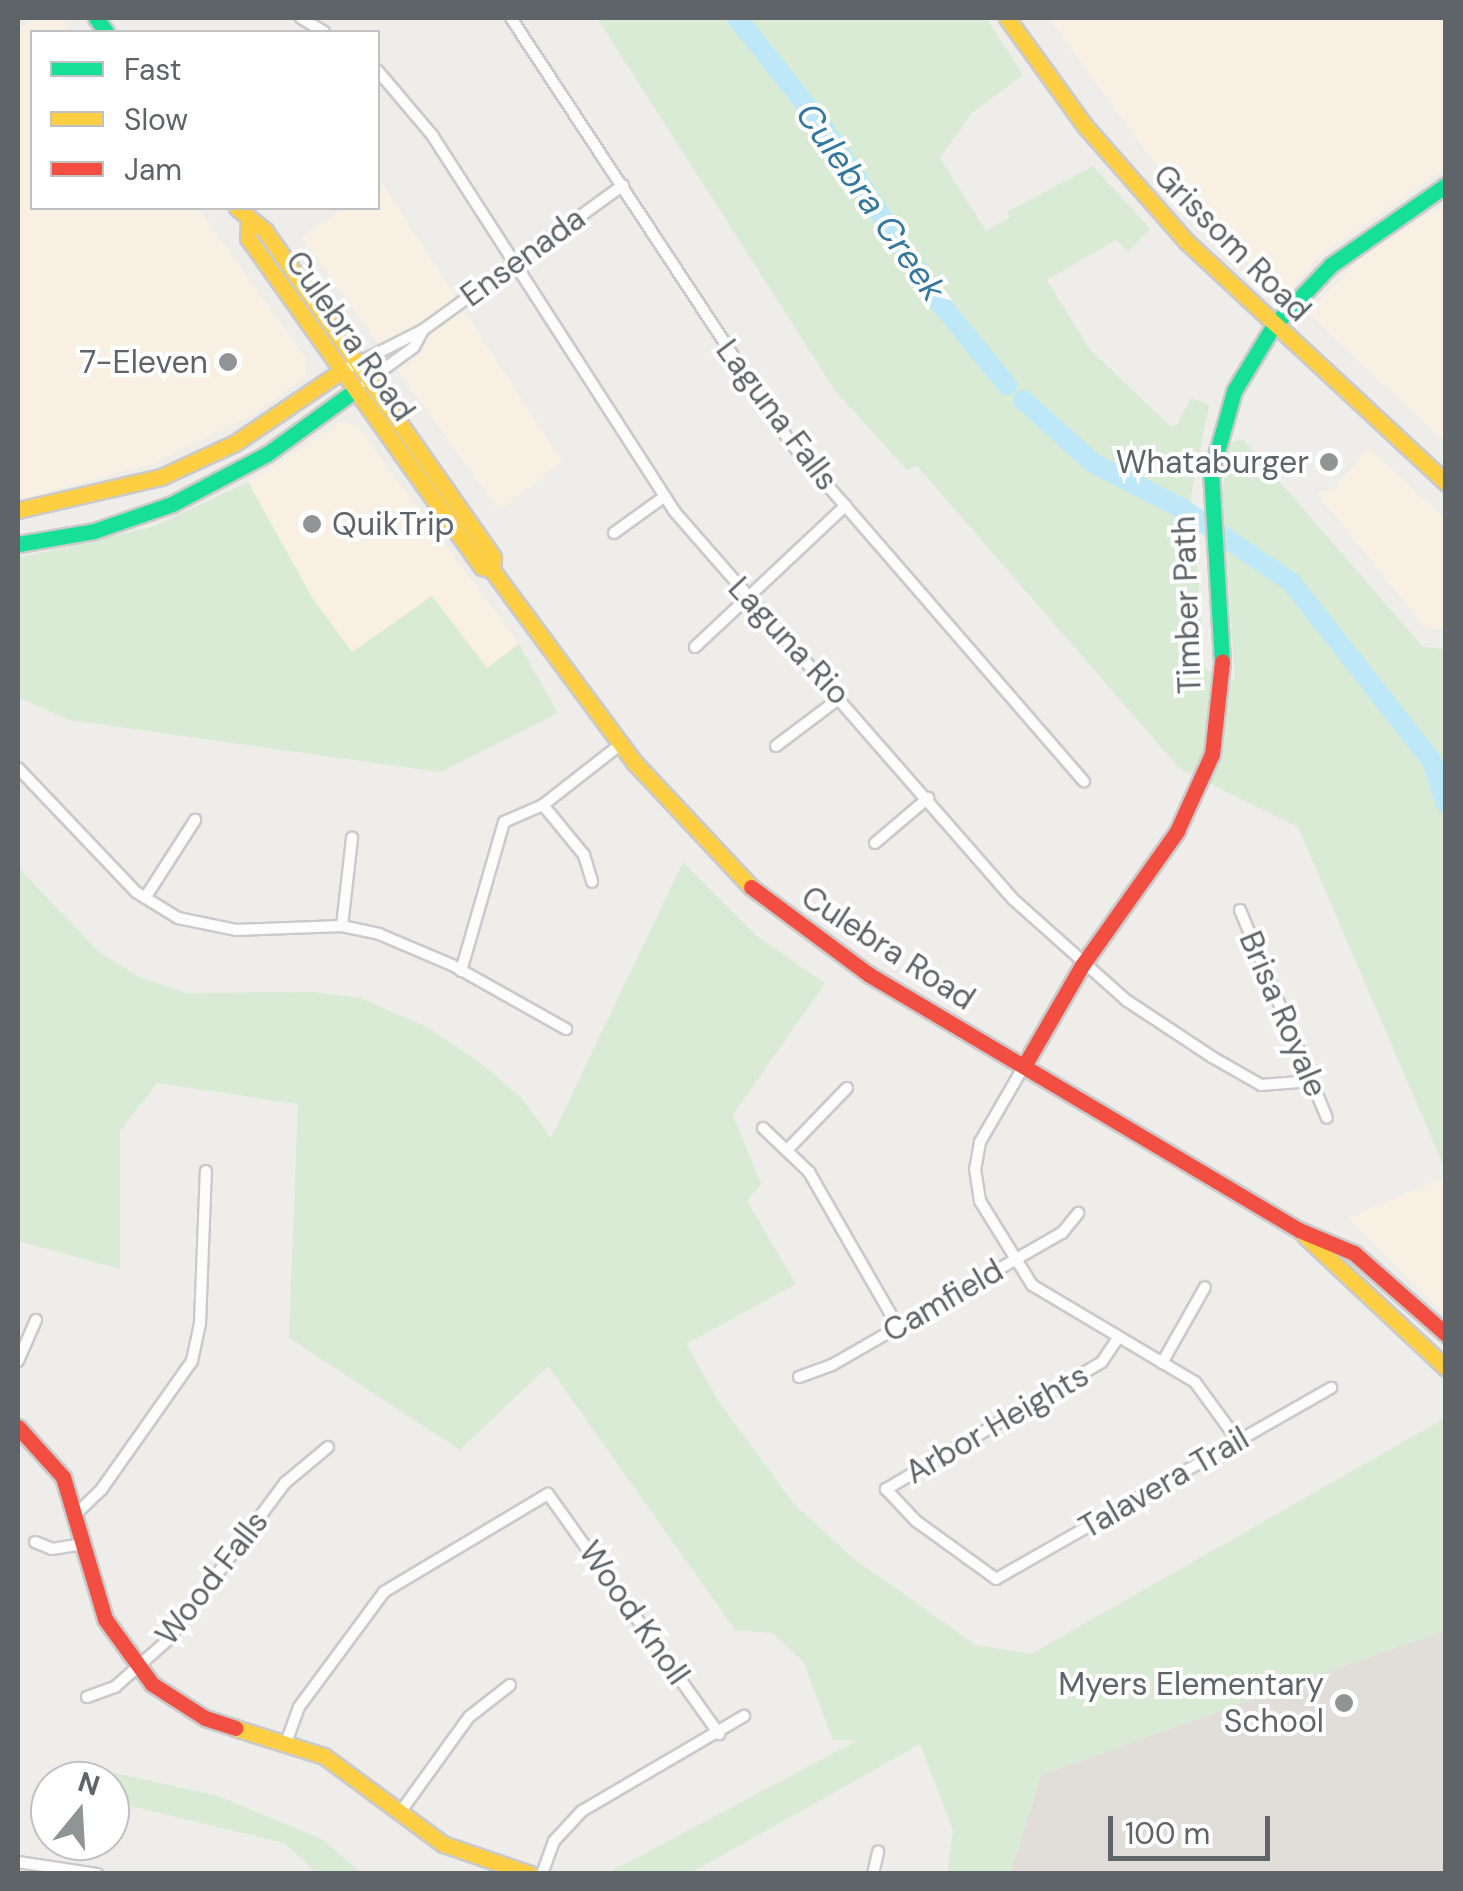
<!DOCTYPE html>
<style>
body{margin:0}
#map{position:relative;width:1463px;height:1891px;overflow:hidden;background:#efede9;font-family:"DM Sans",sans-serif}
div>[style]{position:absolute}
.commercial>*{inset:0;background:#f8f0e3}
.education>*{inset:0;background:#e1ddd9}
.green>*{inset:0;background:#d9ebd4}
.river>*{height:20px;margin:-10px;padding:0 10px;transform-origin:10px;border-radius:10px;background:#bee7f8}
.roads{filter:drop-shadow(2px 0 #cacaca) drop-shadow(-2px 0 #cacaca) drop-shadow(0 2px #cacaca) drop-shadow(0 -2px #cacaca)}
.street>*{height:10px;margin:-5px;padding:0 5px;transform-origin:5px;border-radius:5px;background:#fdfcfc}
.fast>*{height:15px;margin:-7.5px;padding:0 7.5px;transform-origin:7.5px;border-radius:7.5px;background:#16e098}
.slow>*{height:15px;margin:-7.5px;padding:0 7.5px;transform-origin:7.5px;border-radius:7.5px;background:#ffcf43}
.jam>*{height:15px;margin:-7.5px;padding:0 7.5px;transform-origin:7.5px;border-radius:7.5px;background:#f24e42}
.dots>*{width:28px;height:28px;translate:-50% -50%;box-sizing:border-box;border:5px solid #fff;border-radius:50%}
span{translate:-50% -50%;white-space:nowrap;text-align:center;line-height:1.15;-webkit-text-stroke:8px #fff;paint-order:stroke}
.street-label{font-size:32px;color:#5e6468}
.poi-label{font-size:32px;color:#5e6468}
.right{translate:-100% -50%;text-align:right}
.left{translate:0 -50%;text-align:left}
.water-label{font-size:35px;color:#34779f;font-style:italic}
.frame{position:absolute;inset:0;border:20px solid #5e6468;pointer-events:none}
.legend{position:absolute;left:30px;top:30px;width:350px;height:180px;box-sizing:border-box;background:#fff;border:2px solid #bfc1c3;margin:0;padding:12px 18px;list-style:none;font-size:30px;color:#5e6468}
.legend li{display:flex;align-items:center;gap:20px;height:50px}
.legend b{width:50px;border:2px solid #bfc1c3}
.north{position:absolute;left:30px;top:1761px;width:100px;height:100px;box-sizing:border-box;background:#fff;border:2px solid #bfc1c3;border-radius:50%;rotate:18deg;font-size:28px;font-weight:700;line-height:40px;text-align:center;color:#5e6468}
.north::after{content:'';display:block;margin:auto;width:35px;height:45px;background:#919495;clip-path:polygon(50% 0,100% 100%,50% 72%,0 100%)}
.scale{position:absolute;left:1108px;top:1816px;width:162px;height:45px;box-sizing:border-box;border:5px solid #5e6468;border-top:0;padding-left:12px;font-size:30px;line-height:35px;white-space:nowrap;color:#5e6468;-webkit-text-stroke:8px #fff;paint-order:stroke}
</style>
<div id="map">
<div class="commercial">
<i style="clip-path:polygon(40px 18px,61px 18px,72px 32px,32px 32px,32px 208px,198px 208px,308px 361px,305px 377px,251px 416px,148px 465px,18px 500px,18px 28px)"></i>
<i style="clip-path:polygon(1049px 18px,1445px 18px,1445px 168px,1319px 257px,1289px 292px,1274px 293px,1146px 152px)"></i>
<i style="clip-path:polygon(382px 183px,562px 462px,499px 510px,301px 237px,345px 208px,378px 208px)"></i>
<i style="clip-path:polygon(1445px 205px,1445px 442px,1308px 313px,1367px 250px)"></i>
<i style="clip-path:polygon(343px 421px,359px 428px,519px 644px,488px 668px,352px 653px,313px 599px,248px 482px)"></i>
<i style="clip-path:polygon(1368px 448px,1445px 518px,1445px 629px,1425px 628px,1316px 492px,1332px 491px)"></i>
<i style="clip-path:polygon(1445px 1177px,1445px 1315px,1348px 1218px)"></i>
</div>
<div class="education">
<i style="clip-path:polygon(1445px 1630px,1445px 1873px,1010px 1874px,1041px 1775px)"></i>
</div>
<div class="green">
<i style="clip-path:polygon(597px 18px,986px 18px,1023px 75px,972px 113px,940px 158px,986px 231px,1010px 217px,1007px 212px,1093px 166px,1150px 229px,1128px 252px,1116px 240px,1047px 280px,1089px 348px,1170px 426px,1177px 425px,1191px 398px,1209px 405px,1191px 496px,1205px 669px,1235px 681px,1222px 491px,1230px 443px,1243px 439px,1423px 647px,1445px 649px,1445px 1169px,1298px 827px,1180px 769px,917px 466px,907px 470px,836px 392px)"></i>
<i style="clip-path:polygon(248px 482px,313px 599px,352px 652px,432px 596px,487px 668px,519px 644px,558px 713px,440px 772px,69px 720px,18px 697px,18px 558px,152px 527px)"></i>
<i style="clip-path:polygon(683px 862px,758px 937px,825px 983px,733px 1115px,761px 1184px,747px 1201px,796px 1284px,686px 1344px,719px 1402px,795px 1505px,854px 1559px,976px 1645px,1031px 1654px,1445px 1418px,1445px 1630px,1041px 1775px,1010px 1873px,947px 1873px,953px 1830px,920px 1744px,691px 1873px,608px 1873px,856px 1741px,833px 1740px,803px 1661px,772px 1633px,735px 1630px,548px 1366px,460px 1450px,289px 1338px,298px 1104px,157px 1083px,120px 1131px,120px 1269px,18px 1241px,18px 867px,99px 952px,141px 978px,186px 993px,314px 992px,360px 998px,427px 1027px,479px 1062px,521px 1097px,551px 1138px)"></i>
<i style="clip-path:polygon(106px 1771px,218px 1796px,322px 1839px,361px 1873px,317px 1873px,284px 1843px,110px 1801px,110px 1781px,66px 1781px)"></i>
</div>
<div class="river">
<i style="left:737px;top:18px;width:135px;rotate:51.6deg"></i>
<i style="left:821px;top:124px;width:207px;rotate:56.6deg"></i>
<i style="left:935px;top:297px;width:114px;rotate:50.7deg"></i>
<i style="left:1023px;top:400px;width:94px;rotate:42deg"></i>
<i style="left:1093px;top:463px;width:101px;rotate:27.1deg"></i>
<i style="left:1183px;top:509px;width:130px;rotate:34.1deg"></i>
<i style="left:1291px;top:582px;width:228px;rotate:51.8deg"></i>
<i style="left:1432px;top:761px;width:45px;rotate:72deg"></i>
</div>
<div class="roads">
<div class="street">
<i style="left:301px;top:18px;width:27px;rotate:31deg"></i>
<i style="left:511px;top:18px;width:508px;rotate:56.65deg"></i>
<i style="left:790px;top:442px;width:449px;rotate:49.1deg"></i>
<i style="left:378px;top:71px;width:84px;rotate:49.8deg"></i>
<i style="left:432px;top:135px;width:447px;rotate:57.2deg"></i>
<i style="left:674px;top:511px;width:515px;rotate:48.86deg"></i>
<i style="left:1013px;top:899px;width:152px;rotate:41.8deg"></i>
<i style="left:1126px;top:1000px;width:103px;rotate:33.5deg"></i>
<i style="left:1212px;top:1057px;width:56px;rotate:29.7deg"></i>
<i style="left:1261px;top:1085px;width:51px;rotate:-4.5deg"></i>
<i style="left:340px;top:372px;width:93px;rotate:-26.8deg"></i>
<i style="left:423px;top:330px;width:247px;rotate:-35.9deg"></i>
<i style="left:366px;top:382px;width:59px;rotate:-36.1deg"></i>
<i style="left:414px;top:347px;width:19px;rotate:-62deg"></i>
<i style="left:614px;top:533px;width:62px;rotate:-35.8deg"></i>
<i style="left:695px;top:647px;width:207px;rotate:-43.2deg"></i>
<i style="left:776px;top:746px;width:81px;rotate:-37deg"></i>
<i style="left:18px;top:768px;width:171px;rotate:46.4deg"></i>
<i style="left:136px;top:892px;width:49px;rotate:31.8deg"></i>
<i style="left:178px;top:918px;width:59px;rotate:11.7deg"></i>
<i style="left:236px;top:930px;width:106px;rotate:-2.2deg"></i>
<i style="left:342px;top:926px;width:38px;rotate:12deg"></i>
<i style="left:379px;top:934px;width:79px;rotate:23deg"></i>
<i style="left:452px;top:965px;width:131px;rotate:29.3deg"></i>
<i style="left:543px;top:805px;width:65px;rotate:50.6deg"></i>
<i style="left:584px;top:855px;width:28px;rotate:73deg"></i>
<i style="left:875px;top:843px;width:70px;rotate:-40.3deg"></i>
<i style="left:145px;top:898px;width:93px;rotate:-57.3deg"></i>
<i style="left:1240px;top:910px;width:225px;rotate:67.3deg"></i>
<i style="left:342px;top:926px;width:89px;rotate:-83.5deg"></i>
<i style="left:461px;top:971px;width:155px;rotate:-73.9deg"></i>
<i style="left:504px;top:822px;width:43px;rotate:-23.6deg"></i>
<i style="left:543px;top:805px;width:99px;rotate:-38deg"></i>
<i style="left:1024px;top:1066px;width:88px;rotate:120.1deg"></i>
<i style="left:980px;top:1142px;width:27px;rotate:100deg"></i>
<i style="left:975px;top:1169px;width:32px;rotate:81deg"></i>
<i style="left:980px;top:1201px;width:99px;rotate:58.2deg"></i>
<i style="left:1032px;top:1285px;width:190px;rotate:30.8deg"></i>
<i style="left:1195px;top:1382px;width:73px;rotate:53.9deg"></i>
<i style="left:763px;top:1128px;width:64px;rotate:43.7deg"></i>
<i style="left:809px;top:1172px;width:179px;rotate:60.1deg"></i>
<i style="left:790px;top:1147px;width:82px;rotate:-46deg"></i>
<i style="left:1118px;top:1338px;width:29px;rotate:124deg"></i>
<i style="left:1102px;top:1362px;width:251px;rotate:149.5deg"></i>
<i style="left:886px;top:1489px;width:44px;rotate:46.8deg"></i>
<i style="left:916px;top:1521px;width:99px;rotate:35.9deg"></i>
<i style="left:996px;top:1579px;width:386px;rotate:-29.7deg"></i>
<i style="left:18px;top:1361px;width:45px;rotate:-66.3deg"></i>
<i style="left:1162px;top:1363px;width:87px;rotate:-60.5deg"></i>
<i style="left:799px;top:1377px;width:35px;rotate:-20deg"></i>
<i style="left:832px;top:1365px;width:265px;rotate:-29.9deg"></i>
<i style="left:1062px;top:1233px;width:26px;rotate:-51deg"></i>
<i style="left:77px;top:1513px;width:33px;rotate:-44deg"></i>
<i style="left:101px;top:1490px;width:158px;rotate:-54.8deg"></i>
<i style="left:192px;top:1361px;width:38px;rotate:-78deg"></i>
<i style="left:200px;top:1324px;width:153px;rotate:-87.8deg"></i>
<i style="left:35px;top:1542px;width:18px;rotate:22deg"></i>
<i style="left:52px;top:1549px;width:32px;rotate:-9deg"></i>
<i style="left:87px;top:1697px;width:30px;rotate:-20deg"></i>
<i style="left:115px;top:1687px;width:71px;rotate:-41.6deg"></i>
<i style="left:168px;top:1640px;width:196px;rotate:-53.3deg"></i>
<i style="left:285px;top:1483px;width:56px;rotate:-39.9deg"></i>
<i style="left:287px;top:1740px;width:35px;rotate:-70deg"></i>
<i style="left:299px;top:1707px;width:143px;rotate:-53.5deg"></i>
<i style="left:384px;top:1592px;width:191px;rotate:-30.9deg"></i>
<i style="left:548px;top:1494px;width:295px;rotate:54.5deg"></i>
<i style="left:399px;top:1814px;width:120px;rotate:-54.2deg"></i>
<i style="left:469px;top:1717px;width:52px;rotate:-38deg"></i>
<i style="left:18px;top:1862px;width:80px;rotate:8.6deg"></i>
<i style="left:542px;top:1874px;width:35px;rotate:-70deg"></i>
<i style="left:554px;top:1841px;width:41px;rotate:-47deg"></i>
<i style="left:582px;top:1811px;width:188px;rotate:-30.4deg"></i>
<i style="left:873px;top:1874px;width:23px;rotate:-77deg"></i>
</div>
<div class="fast">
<i style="left:96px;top:18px;width:17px;rotate:54deg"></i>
<i style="left:18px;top:544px;width:77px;rotate:-9.7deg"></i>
<i style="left:94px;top:531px;width:83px;rotate:-19.1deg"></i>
<i style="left:172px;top:504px;width:107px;rotate:-27.8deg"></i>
<i style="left:267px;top:454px;width:107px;rotate:-35.9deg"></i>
<i style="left:1222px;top:662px;width:189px;rotate:-93.3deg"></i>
<i style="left:1211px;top:473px;width:85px;rotate:-74.3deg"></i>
<i style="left:1234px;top:391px;width:77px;rotate:-58.8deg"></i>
<i style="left:1274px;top:325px;width:83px;rotate:-46.5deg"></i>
<i style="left:1331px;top:265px;width:140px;rotate:-34.8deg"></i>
</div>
<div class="slow">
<i style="left:1007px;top:18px;width:133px;rotate:54.2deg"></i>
<i style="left:1085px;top:126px;width:154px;rotate:48.7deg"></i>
<i style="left:1187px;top:242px;width:354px;rotate:42.9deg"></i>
<i style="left:237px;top:208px;width:36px;rotate:39deg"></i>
<i style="left:265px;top:231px;width:398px;rotate:55deg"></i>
<i style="left:493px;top:557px;width:13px;rotate:94deg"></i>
<i style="left:249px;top:222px;width:16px;rotate:94deg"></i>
<i style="left:248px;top:238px;width:404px;rotate:54.6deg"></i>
<i style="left:482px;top:567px;width:10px;rotate:17deg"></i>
<i style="left:492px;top:570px;width:240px;rotate:53.5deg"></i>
<i style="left:635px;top:763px;width:170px;rotate:46.9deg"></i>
<i style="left:18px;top:510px;width:147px;rotate:-13deg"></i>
<i style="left:161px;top:477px;width:81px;rotate:-24.7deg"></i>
<i style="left:235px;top:443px;width:127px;rotate:-34.1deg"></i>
<i style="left:1305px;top:1236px;width:193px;rotate:43.1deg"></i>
<i style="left:235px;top:1728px;width:93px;rotate:17.5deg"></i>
<i style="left:324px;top:1756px;width:148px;rotate:36.5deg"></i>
<i style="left:443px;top:1844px;width:92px;rotate:19deg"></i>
</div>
<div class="jam">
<i style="left:751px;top:887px;width:146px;rotate:36.6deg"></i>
<i style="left:868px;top:974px;width:501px;rotate:30.71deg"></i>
<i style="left:1299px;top:1230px;width:60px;rotate:22.7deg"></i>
<i style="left:1354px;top:1253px;width:123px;rotate:41.4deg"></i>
<i style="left:1024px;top:1066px;width:118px;rotate:-60deg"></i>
<i style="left:1083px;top:964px;width:163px;rotate:-54.7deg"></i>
<i style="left:1177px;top:831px;width:85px;rotate:-65.6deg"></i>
<i style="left:1212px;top:754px;width:93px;rotate:-83.8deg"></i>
<i style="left:18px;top:1427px;width:67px;rotate:48deg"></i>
<i style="left:63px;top:1477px;width:148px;rotate:73.5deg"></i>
<i style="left:105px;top:1619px;width:80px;rotate:54.1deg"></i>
<i style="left:152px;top:1684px;width:63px;rotate:32.7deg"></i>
<i style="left:205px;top:1718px;width:32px;rotate:18deg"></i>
</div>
</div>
<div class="dots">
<i style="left:228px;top:362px;background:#919495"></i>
<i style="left:1329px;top:462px;background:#919495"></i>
<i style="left:312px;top:524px;background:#919495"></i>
<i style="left:1344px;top:1703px;background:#919495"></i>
</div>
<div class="street-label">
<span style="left:1232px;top:243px;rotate:45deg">Grissom Road</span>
<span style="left:523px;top:257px;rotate:-36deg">Ensenada</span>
<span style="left:350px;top:336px;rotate:55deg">Culebra Road</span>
<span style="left:777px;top:415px;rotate:53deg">Laguna Falls</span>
<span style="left:1187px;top:605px;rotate:-92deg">Timber Path</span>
<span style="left:789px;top:641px;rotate:47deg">Laguna Rio</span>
<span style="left:888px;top:948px;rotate:33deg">Culebra Road</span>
<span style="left:1283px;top:1014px;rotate:67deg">Brisa Royale</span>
<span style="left:943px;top:1301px;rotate:-30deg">Camfield</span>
<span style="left:997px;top:1424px;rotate:-30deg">Arbor Heights</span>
<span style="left:1164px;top:1483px;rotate:-30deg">Talavera Trail</span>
<span style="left:212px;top:1578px;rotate:-52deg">Wood Falls</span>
<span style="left:634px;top:1613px;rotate:55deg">Wood Knoll</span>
</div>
<div class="poi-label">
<span class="right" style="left:208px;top:362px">7-Eleven</span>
<span class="right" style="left:1309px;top:462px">Whataburger</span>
<span class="left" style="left:332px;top:524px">QuikTrip</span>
<span class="right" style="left:1324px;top:1703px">Myers Elementary<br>School</span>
</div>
<div class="water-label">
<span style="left:871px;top:202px;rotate:55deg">Culebra Creek</span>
</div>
<div class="frame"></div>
<ul class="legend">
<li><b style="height:12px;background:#16e098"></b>Fast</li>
<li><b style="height:12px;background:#ffcf43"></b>Slow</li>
<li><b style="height:12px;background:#f24e42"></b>Jam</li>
</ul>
<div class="north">N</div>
<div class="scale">100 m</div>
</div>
